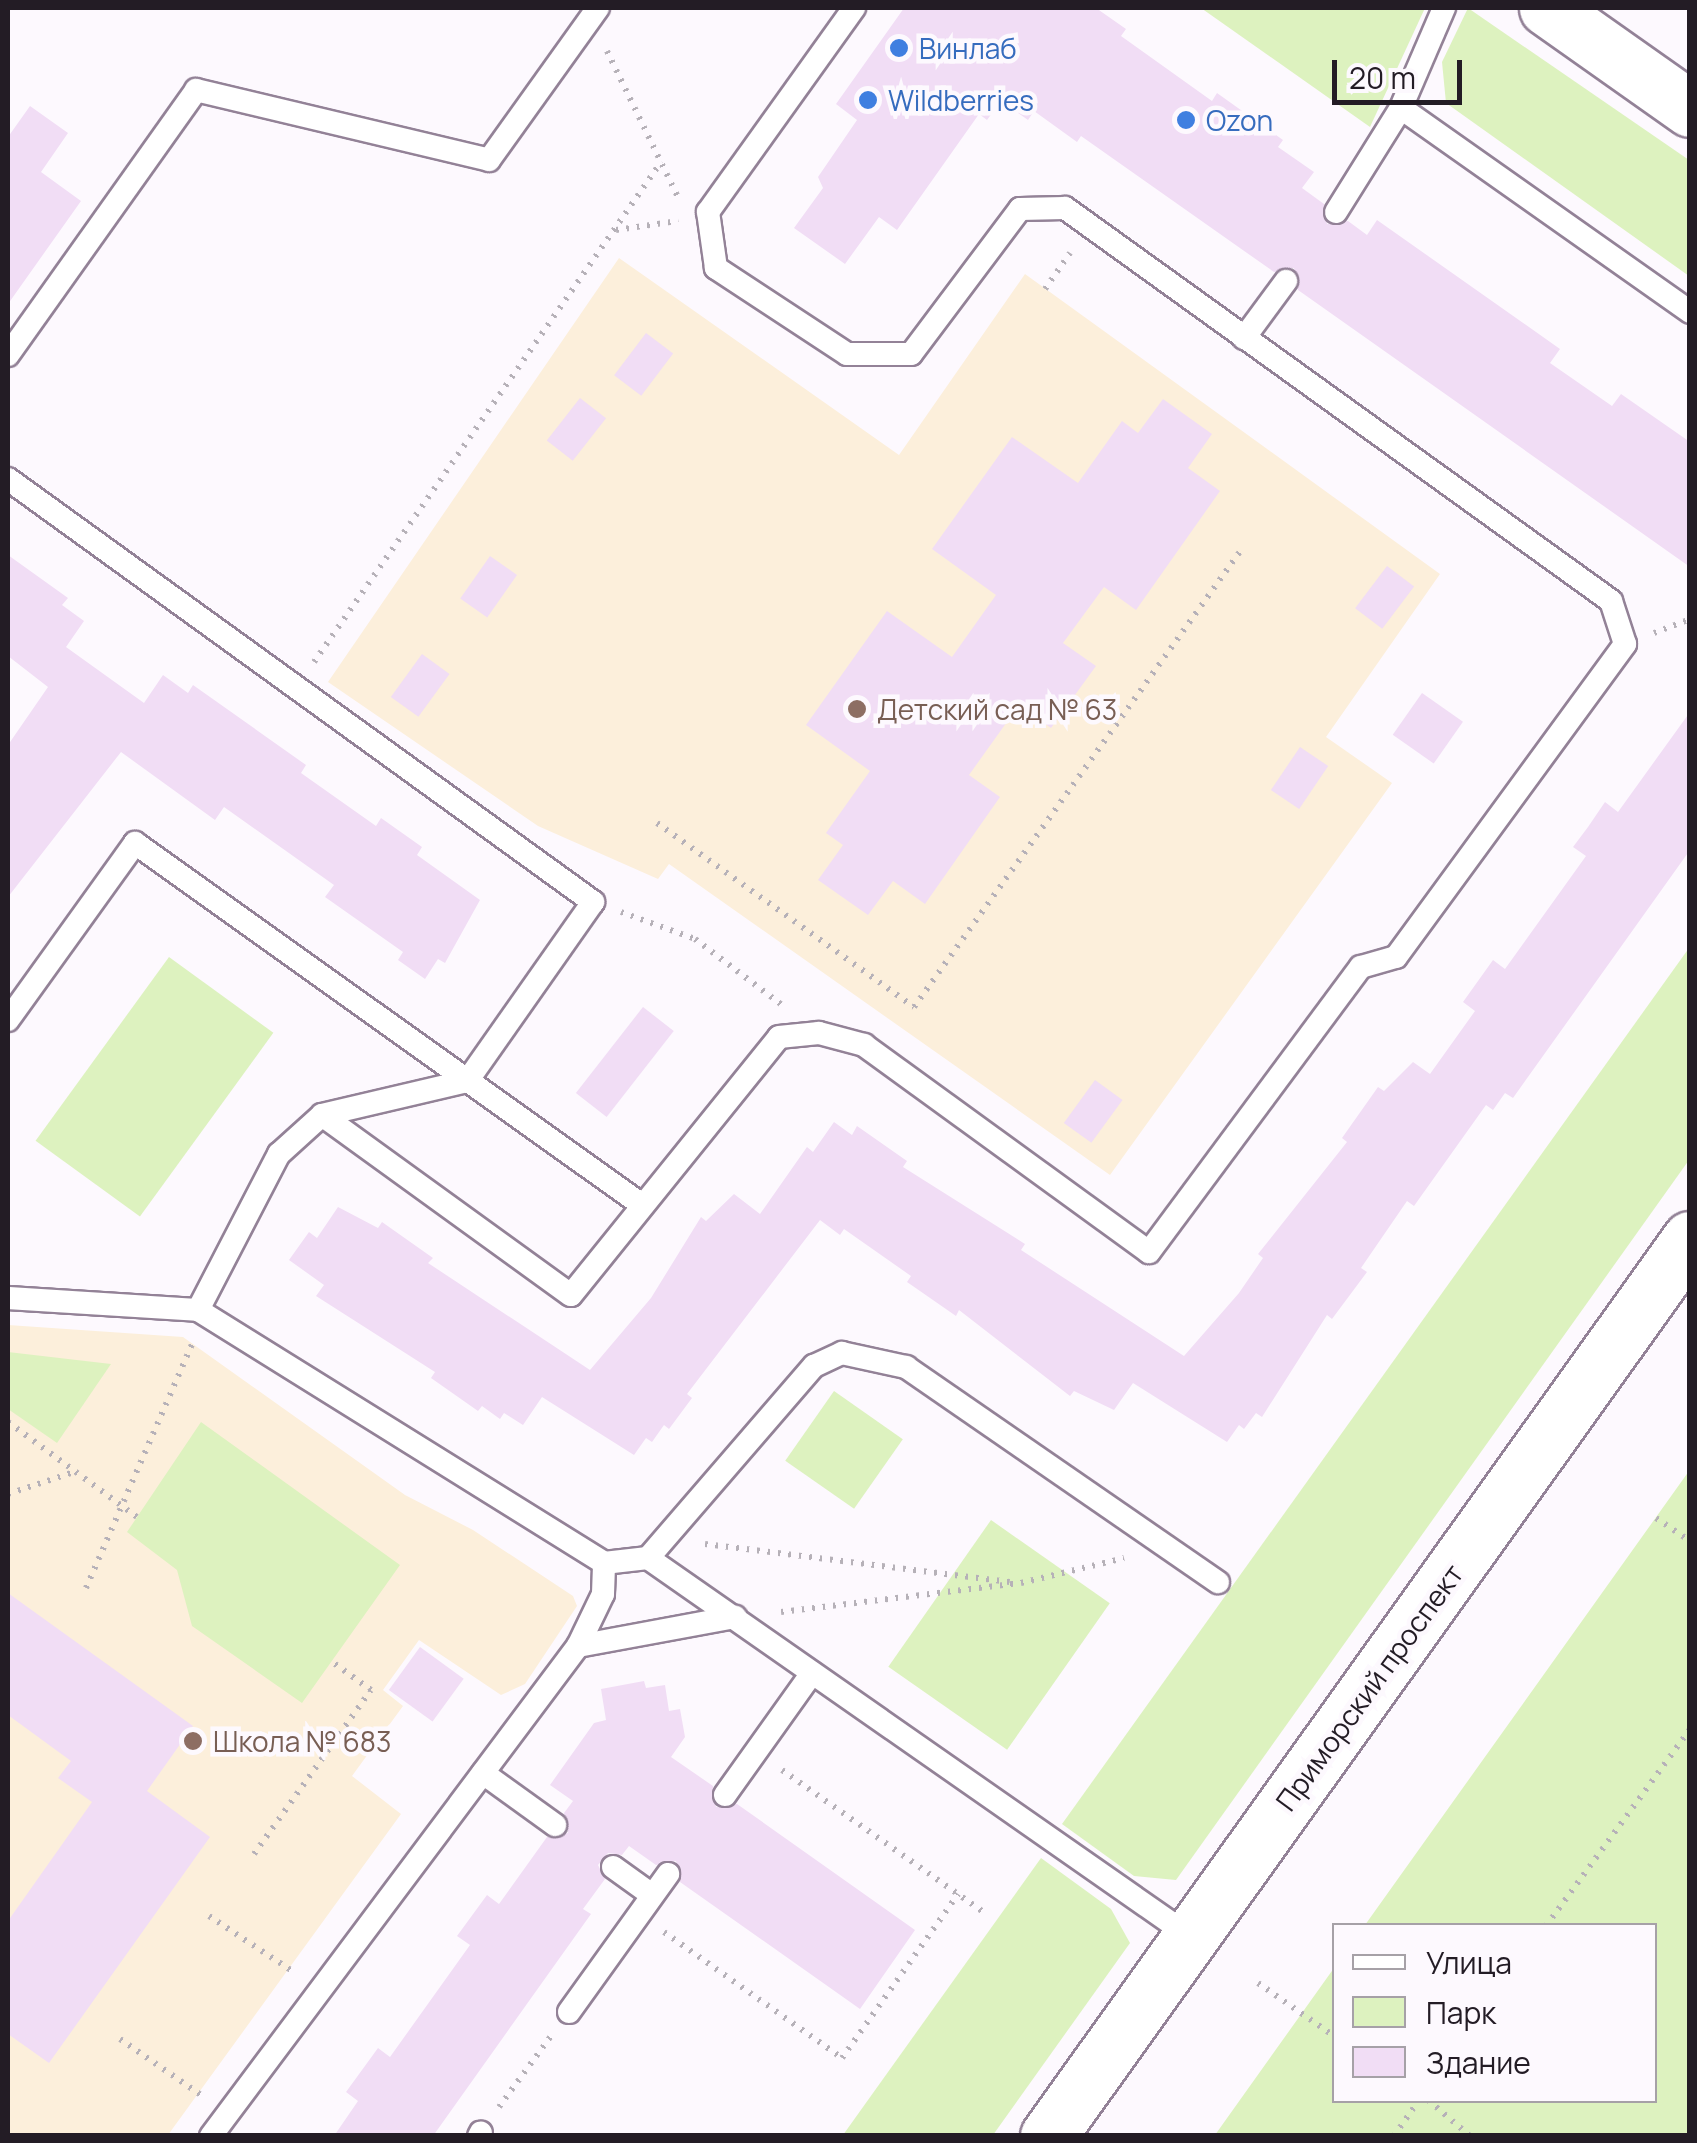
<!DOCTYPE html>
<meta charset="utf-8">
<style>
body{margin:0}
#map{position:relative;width:1697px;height:2143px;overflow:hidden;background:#fdf9fe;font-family:Manrope,sans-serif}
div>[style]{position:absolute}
.education>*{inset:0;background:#fcefdb}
.green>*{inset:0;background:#ddf2bf;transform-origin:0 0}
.building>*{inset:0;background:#f1ddf5;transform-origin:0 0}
.path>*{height:6px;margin-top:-3px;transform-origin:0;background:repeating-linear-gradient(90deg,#b6b1b8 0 2.5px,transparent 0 10.5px)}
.roads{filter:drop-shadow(2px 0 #938297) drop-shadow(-2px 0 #938297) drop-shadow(0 2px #938297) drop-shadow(0 -2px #938297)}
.lane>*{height:22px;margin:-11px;padding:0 11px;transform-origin:11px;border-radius:11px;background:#fff}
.secondary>*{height:55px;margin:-27.5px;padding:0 27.5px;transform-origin:27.5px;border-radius:27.5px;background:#fff}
.dots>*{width:28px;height:28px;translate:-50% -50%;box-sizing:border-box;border:5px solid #fdf9fe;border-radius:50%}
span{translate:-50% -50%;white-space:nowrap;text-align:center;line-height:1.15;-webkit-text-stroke:9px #fdf9fe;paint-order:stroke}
.shop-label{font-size:28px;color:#366cbe}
.left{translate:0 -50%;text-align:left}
.education-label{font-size:28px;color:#785e54}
.street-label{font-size:28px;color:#231c25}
.frame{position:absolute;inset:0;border:10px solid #231c25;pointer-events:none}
.legend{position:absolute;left:1332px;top:1923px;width:325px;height:180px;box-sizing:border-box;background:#fdf9fe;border:2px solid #a6a1a7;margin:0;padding:12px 18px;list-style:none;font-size:30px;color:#231c25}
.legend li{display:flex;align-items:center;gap:20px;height:50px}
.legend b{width:50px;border:2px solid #a6a1a7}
.scale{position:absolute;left:1332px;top:60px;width:130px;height:45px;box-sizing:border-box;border:5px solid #231c25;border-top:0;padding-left:12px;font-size:30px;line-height:35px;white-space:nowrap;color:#231c25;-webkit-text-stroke:8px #fdf9fe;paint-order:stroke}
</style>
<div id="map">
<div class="education">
<i style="clip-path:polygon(619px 258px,899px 455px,1025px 274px,1440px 574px,1326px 737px,1392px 783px,1110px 1175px,669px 864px,658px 879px,538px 826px,328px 682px)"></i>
<i style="clip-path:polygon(8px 1325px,183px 1337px,405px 1495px,473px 1530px,573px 1596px,577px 1606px,525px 1684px,501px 1695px,419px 1640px,383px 1690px,403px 1706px,352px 1776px,401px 1814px,168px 2135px,8px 2135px)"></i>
</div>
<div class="green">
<i style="clip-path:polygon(1201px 8px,1425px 8px,1370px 127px)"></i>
<i style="clip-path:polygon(1468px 8px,1689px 160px,1689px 276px,1446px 103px,1442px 62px)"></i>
<i style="clip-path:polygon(1689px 948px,1689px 1160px,1176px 1880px,1134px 1876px,1062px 1824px)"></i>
<i style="left:169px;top:957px;width:129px;height:227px;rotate:36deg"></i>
<i style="clip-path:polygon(8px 1352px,111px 1364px,57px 1443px,8px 1409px)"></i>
<i style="left:834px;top:1391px;width:84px;height:85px;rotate:35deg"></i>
<i style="clip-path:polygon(201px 1422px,400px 1565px,302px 1703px,192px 1626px,177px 1570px,127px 1532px)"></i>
<i style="clip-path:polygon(1689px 1471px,1689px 2135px,1215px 2135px,1334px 1968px,1334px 2100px,1654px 2100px,1654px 1926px,1365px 1925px)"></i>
<i style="left:991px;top:1520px;width:145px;height:179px;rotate:35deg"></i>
<i style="clip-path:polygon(1041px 1858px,1111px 1909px,1130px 1943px,993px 2135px,843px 2135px)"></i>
</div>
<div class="building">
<i style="clip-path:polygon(904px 8px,1096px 8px,1126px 29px,1121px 36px,1212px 101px,1217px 93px,1283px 140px,1278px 147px,1314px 172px,1302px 188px,1324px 204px,1327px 224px,1348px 221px,1367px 235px,1377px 220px,1560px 349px,1550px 363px,1612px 406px,1621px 394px,1690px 442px,1690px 567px,1298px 290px,1294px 268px,1274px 272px,1081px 136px,1077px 142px,1034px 111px,1028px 120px,1001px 101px,987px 120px,979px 114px,897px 230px,879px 217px,845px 264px,794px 228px,823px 188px,818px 177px,857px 120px,836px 104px)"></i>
<i style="clip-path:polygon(30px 106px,68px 133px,41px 172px,81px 201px,8px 304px,8px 137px)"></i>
<i style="left:646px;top:333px;width:34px;height:53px;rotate:37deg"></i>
<i style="left:580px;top:398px;width:33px;height:54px;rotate:38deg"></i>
<i style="clip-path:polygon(1163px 399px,1212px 434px,1188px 468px,1220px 491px,1136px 610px,1104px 587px,1063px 643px,1096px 666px,1051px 728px,1019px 705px,969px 775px,1000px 797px,925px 904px,893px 881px,868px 915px,818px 880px,843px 845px,826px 833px,870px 771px,806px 725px,887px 611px,952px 657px,996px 595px,932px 549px,1012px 437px,1078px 483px,1122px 421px,1138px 433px)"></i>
<i style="clip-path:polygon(8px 555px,68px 598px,62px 605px,84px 621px,66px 647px,144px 703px,163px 675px,188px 693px,193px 685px,306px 765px,301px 773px,376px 826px,381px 818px,422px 847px,417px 855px,480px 900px,445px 963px,438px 959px,425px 979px,398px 960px,403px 952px,325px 897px,334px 885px,224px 807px,215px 820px,121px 752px,8px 897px,8px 745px,48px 687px,8px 656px)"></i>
<i style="left:490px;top:556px;width:33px;height:52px;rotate:35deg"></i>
<i style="left:1387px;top:566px;width:34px;height:53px;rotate:37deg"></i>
<i style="left:422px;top:654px;width:34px;height:53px;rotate:36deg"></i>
<i style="left:1422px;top:693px;width:50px;height:51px;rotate:35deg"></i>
<i style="clip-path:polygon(1690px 712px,1690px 850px,1513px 1098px,1505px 1093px,1493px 1110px,1486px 1105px,1414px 1206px,1407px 1201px,1361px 1268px,1367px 1272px,1332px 1319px,1327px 1315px,1262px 1417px,1256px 1413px,1244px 1429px,1239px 1425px,1227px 1442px,1133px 1383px,1114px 1410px,1074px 1391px,1070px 1396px,959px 1310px,956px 1316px,907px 1282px,911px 1276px,844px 1229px,840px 1235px,820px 1220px,687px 1394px,692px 1398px,669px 1429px,664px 1425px,652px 1442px,646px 1438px,634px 1455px,542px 1397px,523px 1425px,504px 1413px,500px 1419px,482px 1406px,478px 1411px,431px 1378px,435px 1372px,316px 1296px,324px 1285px,289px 1260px,309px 1232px,317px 1238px,338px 1207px,378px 1228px,382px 1222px,433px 1258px,428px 1263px,590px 1370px,651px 1298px,701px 1217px,706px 1221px,734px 1194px,760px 1214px,807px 1147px,813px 1152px,834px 1122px,852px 1135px,857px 1126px,907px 1161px,903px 1167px,1025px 1244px,1021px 1250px,1184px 1356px,1239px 1293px,1263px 1258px,1258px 1254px,1347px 1142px,1342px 1138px,1378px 1087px,1384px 1091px,1413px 1062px,1430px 1074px,1475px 1011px,1463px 1002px,1493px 960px,1505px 969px,1586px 856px,1573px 847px,1588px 827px,1605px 802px,1618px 812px)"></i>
<i style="left:1300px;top:747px;width:34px;height:52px;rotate:34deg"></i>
<i style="left:643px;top:1007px;width:39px;height:109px;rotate:38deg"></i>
<i style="left:1095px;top:1080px;width:34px;height:53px;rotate:36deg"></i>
<i style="clip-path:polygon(8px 1593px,193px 1726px,147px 1791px,210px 1837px,49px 2063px,8px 2034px,8px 1921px,92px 1802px,58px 1778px,71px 1761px,8px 1715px)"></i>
<i style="left:420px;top:1647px;width:54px;height:53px;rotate:36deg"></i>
<i style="clip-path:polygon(644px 1681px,646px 1688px,665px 1685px,669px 1711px,680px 1709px,685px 1737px,671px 1757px,713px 1786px,716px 1807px,737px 1804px,915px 1930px,860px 2009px,680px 1882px,676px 1861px,656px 1865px,629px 1846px,622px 1855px,608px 1853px,598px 1865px,605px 1879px,583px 1909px,591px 1914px,433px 2136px,334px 2136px,358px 2101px,346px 2092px,378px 2048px,390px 2057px,470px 1945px,457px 1936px,487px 1895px,499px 1904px,547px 1837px,568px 1833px,564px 1813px,573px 1801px,550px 1785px,594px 1723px,606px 1720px,601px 1689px)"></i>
</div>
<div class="path">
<i style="left:607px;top:51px;width:162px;rotate:64.1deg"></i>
<i style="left:616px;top:230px;width:63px;rotate:-8.3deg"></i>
<i style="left:1045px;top:289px;width:44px;rotate:-55.2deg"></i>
<i style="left:1654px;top:633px;width:39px;rotate:-21deg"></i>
<i style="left:314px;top:662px;width:609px;rotate:-55.24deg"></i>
<i style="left:657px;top:823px;width:316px;rotate:35.6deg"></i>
<i style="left:914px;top:1007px;width:562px;rotate:-54.41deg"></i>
<i style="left:621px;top:912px;width:79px;rotate:20deg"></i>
<i style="left:695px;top:939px;width:109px;rotate:37.2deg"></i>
<i style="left:8px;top:1422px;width:160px;rotate:36.4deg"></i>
<i style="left:8px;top:1494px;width:70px;rotate:-18.4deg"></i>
<i style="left:1656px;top:1518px;width:41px;rotate:34.1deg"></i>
<i style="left:705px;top:1544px;width:307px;rotate:7.1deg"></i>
<i style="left:86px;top:1588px;width:268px;rotate:-66.5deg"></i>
<i style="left:781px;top:1612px;width:242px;rotate:-6.9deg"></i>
<i style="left:1021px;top:1583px;width:106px;rotate:-13.6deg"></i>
<i style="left:782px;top:1770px;width:246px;rotate:35.2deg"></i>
<i style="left:254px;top:1854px;width:201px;rotate:-54.5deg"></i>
<i style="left:371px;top:1690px;width:49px;rotate:-144.1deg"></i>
<i style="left:209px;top:1916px;width:103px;rotate:33.5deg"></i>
<i style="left:1546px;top:1926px;width:244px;rotate:-53.8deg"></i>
<i style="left:664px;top:1932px;width:218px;rotate:35.3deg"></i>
<i style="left:842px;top:2058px;width:201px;rotate:-54.7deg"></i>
<i style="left:1258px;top:1983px;width:93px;rotate:34.9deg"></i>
<i style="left:120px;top:2039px;width:98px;rotate:34.7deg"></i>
<i style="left:1428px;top:2100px;width:55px;rotate:40.6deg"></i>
<i style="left:499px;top:2107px;width:88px;rotate:-53.8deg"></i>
<i style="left:1394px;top:2136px;width:44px;rotate:-55.2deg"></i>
</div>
<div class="roads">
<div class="lane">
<i style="left:1444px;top:8px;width:109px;rotate:113.3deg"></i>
<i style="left:1401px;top:108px;width:354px;rotate:35.2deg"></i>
<i style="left:1336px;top:212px;width:123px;rotate:-58deg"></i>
<i style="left:1244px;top:338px;width:71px;rotate:-53.6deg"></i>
<i style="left:8px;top:355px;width:325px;rotate:-54.6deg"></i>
<i style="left:196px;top:90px;width:301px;rotate:13.4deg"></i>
<i style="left:489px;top:160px;width:187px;rotate:-54.4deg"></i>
<i style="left:8px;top:479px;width:722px;rotate:35.87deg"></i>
<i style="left:593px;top:902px;width:219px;rotate:125.1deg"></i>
<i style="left:467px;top:1081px;width:149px;rotate:166.8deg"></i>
<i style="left:8px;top:1020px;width:218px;rotate:-54.3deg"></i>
<i style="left:135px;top:843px;width:623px;rotate:35.53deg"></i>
<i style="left:8px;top:1298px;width:190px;rotate:3.6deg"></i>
<i style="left:198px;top:1310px;width:478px;rotate:31.9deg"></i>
<i style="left:604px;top:1563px;width:44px;rotate:-6.5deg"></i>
<i style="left:648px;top:1558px;width:662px;rotate:34.91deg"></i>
<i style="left:198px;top:1310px;width:176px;rotate:-62.6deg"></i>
<i style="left:279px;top:1154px;width:58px;rotate:-42.2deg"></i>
<i style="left:322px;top:1115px;width:307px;rotate:35.9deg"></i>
<i style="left:571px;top:1295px;width:331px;rotate:-51.1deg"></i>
<i style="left:779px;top:1037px;width:40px;rotate:-5.7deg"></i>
<i style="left:819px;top:1033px;width:47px;rotate:14.9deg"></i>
<i style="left:864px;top:1045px;width:352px;rotate:36deg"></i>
<i style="left:1149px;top:1252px;width:355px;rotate:-53.4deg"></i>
<i style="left:1361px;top:967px;width:36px;rotate:-16deg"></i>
<i style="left:1396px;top:957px;width:388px;rotate:-53.8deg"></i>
<i style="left:1625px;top:644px;width:45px;rotate:-108deg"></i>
<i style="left:1611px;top:601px;width:673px;rotate:-144.25deg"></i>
<i style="left:1065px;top:208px;width:45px;rotate:178.7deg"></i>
<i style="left:1020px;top:209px;width:181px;rotate:126.9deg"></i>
<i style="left:911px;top:354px;width:64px;rotate:180deg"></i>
<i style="left:847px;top:354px;width:157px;rotate:-146.7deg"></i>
<i style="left:716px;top:268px;width:57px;rotate:-98.1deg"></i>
<i style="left:708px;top:212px;width:251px;rotate:-54.4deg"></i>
<i style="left:648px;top:1558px;width:254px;rotate:-49.2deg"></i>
<i style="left:814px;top:1366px;width:31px;rotate:-25deg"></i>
<i style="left:842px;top:1353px;width:66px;rotate:12.3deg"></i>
<i style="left:906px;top:1367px;width:379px;rotate:34.6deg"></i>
<i style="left:578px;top:1646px;width:58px;rotate:-64.3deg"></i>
<i style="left:603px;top:1594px;width:31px;rotate:-88deg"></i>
<i style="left:483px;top:1773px;width:89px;rotate:35.8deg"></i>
<i style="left:725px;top:1795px;width:150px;rotate:-54.5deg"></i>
<i style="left:613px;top:1867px;width:48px;rotate:35.7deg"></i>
<i style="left:569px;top:2012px;width:170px;rotate:-54.3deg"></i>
<i style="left:211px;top:2136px;width:612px;rotate:-53.17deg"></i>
<i style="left:578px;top:1646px;width:160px;rotate:-10.5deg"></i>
<i style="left:479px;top:2136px;width:4px;rotate:-63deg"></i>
</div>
<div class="secondary">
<i style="left:1547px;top:8px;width:175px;rotate:35.2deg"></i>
<i style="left:1048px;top:2136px;width:1103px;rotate:-54.41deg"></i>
</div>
</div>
<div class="dots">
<i style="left:899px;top:48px;background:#3f7fe0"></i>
<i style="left:868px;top:100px;background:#3f7fe0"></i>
<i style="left:1186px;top:120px;background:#3f7fe0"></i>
<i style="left:857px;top:709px;background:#8d6e63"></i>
<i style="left:193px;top:1741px;background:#8d6e63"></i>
</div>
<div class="shop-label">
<span class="left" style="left:919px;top:48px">Винлаб</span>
<span class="left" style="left:888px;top:100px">Wildberries</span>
<span class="left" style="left:1206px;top:120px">Ozon</span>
</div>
<div class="education-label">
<span class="left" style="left:877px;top:709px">Детский сад № 63</span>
<span class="left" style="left:213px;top:1741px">Школа № 683</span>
</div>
<div class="street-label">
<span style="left:1369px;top:1687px;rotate:-54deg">Приморский проспект</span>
</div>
<div class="frame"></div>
<ul class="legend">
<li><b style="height:12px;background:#fff"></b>Улица</li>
<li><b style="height:28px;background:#ddf2bf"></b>Парк</li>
<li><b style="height:28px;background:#f1ddf5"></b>Здание</li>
</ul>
<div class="scale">20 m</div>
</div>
